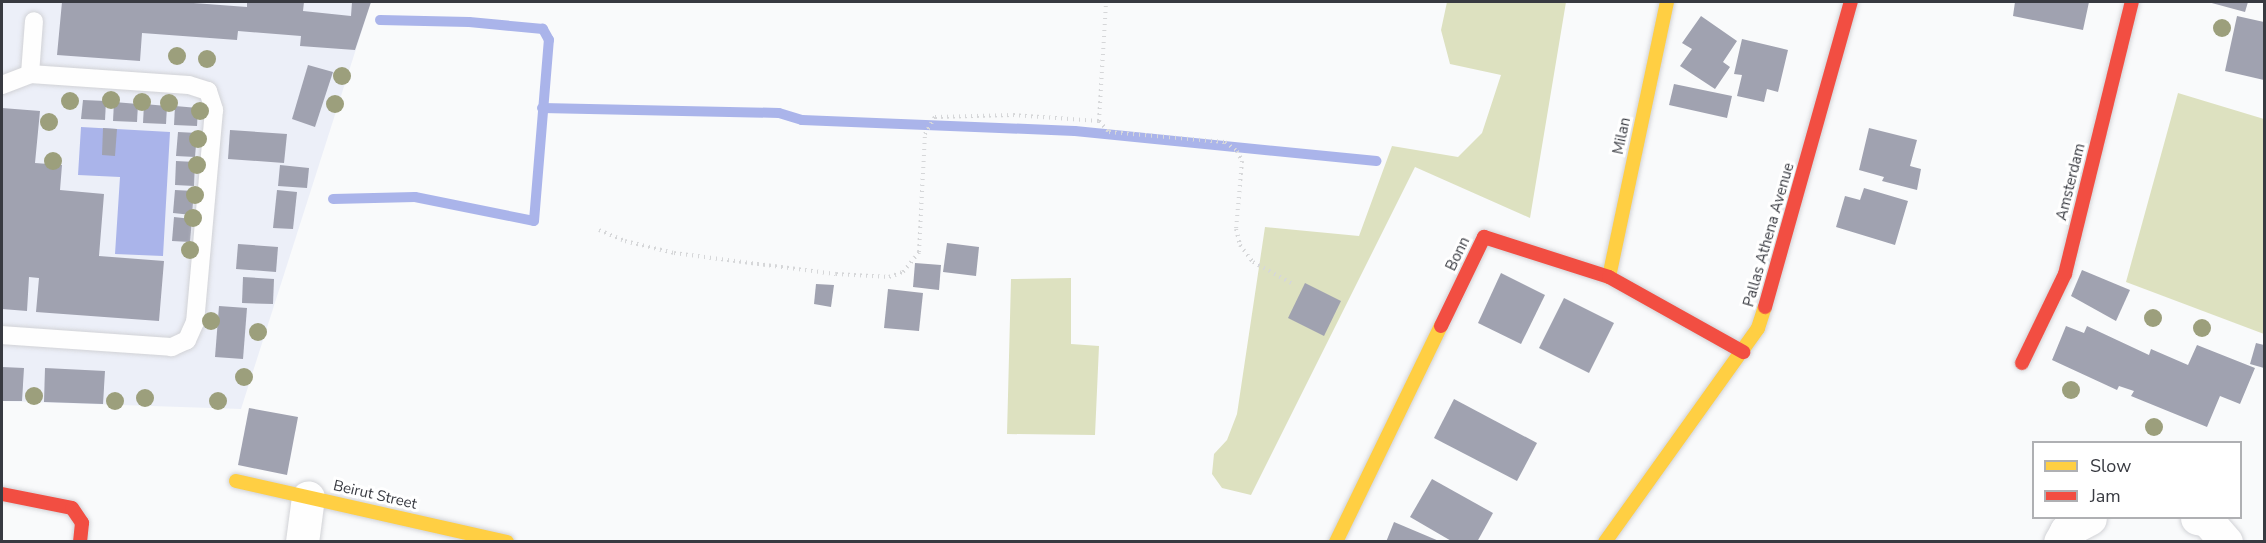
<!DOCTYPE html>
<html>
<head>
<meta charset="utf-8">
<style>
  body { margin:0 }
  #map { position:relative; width:2266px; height:543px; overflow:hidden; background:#f9fafb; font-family:"Nunito Sans",sans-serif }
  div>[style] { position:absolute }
  .built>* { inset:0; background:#eceff8 }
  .green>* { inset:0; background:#dde1c0 }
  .water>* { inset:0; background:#aab4ea }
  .stream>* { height:10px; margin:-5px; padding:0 5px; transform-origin:5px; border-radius:5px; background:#aab4ea }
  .building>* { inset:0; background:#a0a2b0 }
  .path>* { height:4px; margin-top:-2px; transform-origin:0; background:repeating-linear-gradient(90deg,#d6d7d9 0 1.5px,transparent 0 6px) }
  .roads { filter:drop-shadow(0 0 2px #d1d2d6) drop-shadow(0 0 2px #d1d2d6) }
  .lane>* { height:18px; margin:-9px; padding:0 9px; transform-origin:9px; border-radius:9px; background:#fefefe }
  .street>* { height:33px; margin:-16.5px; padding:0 16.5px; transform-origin:16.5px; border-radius:16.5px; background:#fefefe }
  .slow>* { height:14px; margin:-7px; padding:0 7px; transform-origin:7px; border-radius:7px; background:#ffcf43 }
  .jam>* { height:14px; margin:-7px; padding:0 7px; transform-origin:7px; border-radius:7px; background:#f24e42 }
  .trees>* { width:18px; height:18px; margin:-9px; border-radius:50%; background:#9c9f7c }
  span { translate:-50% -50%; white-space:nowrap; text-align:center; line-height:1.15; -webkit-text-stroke:6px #fff; paint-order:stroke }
  .street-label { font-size:15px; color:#383a41 }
  .frame { position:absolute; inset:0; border:3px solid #383a41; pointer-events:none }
  .legend { position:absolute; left:2032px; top:441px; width:210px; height:78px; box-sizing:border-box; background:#fff; border:2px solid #afb0b3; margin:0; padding:8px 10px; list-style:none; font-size:18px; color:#383a41 }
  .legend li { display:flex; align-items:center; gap:12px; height:30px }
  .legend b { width:30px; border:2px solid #afb0b3 }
</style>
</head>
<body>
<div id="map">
  <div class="built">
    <i style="clip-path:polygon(2px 2px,371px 2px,241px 409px,2px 401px)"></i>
  </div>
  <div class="green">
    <i style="clip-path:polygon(1447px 2px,1566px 2px,1530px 218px,1415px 167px,1251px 495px,1222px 488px,1212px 474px,1214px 454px,1227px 440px,1237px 414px,1265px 227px,1359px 236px,1392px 146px,1458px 157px,1482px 133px,1501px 75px,1450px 64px,1441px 30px)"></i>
    <i style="clip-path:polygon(2178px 93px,2264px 119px,2264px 334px,2126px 282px)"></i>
    <i style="clip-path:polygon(1071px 278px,1071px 344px,1099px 346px,1095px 435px,1007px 434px,1011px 279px)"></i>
  </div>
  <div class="water">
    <i style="clip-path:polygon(81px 127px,170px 132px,163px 256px,115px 254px,120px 177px,78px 175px)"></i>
  </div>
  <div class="stream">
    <i style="left:542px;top:108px;width:237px;rotate:1.2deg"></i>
    <i style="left:779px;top:113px;width:24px;rotate:17deg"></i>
    <i style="left:802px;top:120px;width:273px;rotate:2.3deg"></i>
    <i style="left:1075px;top:131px;width:303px;rotate:5.7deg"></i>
    <i style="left:333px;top:199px;width:82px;rotate:-1.4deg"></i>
    <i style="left:415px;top:197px;width:121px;rotate:11.4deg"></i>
    <i style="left:534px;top:221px;width:182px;rotate:-85.3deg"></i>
    <i style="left:549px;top:40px;width:13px;rotate:-119deg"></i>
    <i style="left:543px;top:29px;width:74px;rotate:-174.6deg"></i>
    <i style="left:469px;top:22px;width:89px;rotate:-178.7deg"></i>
  </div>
  <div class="building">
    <i style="clip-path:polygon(62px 2px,180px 2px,247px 7px,247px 2px,304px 2px,303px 11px,351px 16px,352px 2px,371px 2px,355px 50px,300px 46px,301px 36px,238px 31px,237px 40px,142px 33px,140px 61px,57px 55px)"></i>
    <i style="clip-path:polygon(2015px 2px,2089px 2px,2083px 30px,2013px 16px)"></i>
    <i style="clip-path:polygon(2208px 2px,2248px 2px,2245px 12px)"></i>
    <i style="clip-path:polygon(1701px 16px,1737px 41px,1723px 62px,1730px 67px,1715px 89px,1680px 66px,1692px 49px,1682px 43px)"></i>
    <i style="clip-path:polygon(2237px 16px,2264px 22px,2264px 80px,2225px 71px)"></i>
    <i style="clip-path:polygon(1742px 39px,1788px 50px,1778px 92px,1767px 89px,1764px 102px,1737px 96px,1742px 75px,1734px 74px)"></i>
    <i style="clip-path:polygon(308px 65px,333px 72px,315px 127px,292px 119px)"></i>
    <i style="clip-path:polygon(1674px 84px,1732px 96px,1727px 118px,1669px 105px)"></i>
    <i style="clip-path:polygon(83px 100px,106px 101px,105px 120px,81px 119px)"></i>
    <i style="clip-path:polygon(114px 102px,138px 104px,137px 122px,113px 121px)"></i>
    <i style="clip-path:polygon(144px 104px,167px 106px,166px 124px,143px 123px)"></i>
    <i style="clip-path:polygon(175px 106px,198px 108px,197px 126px,174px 125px)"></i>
    <i style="clip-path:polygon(2px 108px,40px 111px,35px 163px,62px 165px,60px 190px,104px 194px,99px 256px,164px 261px,159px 321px,36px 312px,39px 278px,29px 277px,27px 311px,2px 309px)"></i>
    <i style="clip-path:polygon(103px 128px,117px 129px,115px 156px,102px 155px)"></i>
    <i style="clip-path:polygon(1869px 128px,1917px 140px,1910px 166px,1921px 169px,1917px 190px,1882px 181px,1884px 177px,1859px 170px)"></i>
    <i style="clip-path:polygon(230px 130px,287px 134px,284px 163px,228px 159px)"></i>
    <i style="clip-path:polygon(178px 132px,197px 133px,195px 157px,176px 156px)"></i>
    <i style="clip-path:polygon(176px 161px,195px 162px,194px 186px,175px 185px)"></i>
    <i style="clip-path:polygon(280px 165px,309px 168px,307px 188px,278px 186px)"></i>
    <i style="clip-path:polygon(1864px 188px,1908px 201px,1895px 245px,1836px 227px,1845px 196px,1860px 200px)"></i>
    <i style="clip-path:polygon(175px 190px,194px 191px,192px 215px,173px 213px)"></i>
    <i style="clip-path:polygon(277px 190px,297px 192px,293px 229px,273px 228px)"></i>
    <i style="clip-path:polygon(174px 217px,192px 219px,190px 242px,172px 241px)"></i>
    <i style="clip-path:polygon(947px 243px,979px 247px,976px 276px,943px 272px)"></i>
    <i style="clip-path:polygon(238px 244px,278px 247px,276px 272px,236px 269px)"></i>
    <i style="clip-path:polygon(915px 263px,941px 265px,939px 290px,913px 287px)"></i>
    <i style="clip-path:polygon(2082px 270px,2130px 290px,2116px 321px,2071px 296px)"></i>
    <i style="clip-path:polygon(1501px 273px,1545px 295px,1521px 344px,1478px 323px)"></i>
    <i style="clip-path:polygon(243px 277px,274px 279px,273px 304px,242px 303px)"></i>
    <i style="clip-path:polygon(1305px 283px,1341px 301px,1324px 336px,1288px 318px)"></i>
    <i style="clip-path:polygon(816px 284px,834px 285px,831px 307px,814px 304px)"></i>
    <i style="clip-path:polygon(888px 289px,923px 293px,919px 331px,884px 328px)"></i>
    <i style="clip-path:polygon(1564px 298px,1614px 323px,1589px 373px,1539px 348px)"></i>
    <i style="clip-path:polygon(219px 306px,247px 308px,243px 359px,215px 357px)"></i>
    <i style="clip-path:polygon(2066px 326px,2084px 333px,2087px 326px,2149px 355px,2151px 349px,2188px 365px,2197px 345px,2255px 368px,2240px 404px,2220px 396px,2207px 427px,2131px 396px,2134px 391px,2119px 386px,2117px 390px,2052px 360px)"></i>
    <i style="clip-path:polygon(2256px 343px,2264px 345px,2264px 368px,2250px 364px)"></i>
    <i style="clip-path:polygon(2px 367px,24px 368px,22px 401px,2px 401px)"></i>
    <i style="clip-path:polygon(45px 368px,105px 371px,103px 404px,44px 402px)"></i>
    <i style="clip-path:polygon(1454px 399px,1537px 443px,1517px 481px,1434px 438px)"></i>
    <i style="clip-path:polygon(249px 408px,298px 417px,287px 475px,238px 465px)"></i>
    <i style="clip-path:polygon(1432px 479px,1493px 513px,1477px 542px,1453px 542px,1410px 517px)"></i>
    <i style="clip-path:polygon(1394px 522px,1439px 541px,1439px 542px,1386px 542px)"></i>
  </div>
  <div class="path">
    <i style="left:1099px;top:121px;width:15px;rotate:48deg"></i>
    <i style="left:1109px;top:132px;width:116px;rotate:4.9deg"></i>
    <i style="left:1225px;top:142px;width:15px;rotate:37deg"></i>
    <i style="left:1237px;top:151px;width:11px;rotate:63deg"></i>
    <i style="left:1242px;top:161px;width:68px;rotate:95deg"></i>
    <i style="left:1236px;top:229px;width:16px;rotate:76deg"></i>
    <i style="left:1240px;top:245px;width:21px;rotate:53deg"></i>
    <i style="left:1253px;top:262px;width:46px;rotate:28.8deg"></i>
    <i style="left:599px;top:230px;width:28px;rotate:23deg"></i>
    <i style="left:625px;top:241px;width:50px;rotate:13.8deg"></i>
    <i style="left:674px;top:253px;width:163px;rotate:7.4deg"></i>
    <i style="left:836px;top:274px;width:53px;rotate:3.2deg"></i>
    <i style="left:889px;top:277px;width:15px;rotate:-20deg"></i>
    <i style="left:903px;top:272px;width:26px;rotate:-51deg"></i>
    <i style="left:919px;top:252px;width:118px;rotate:-87.1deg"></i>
    <i style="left:925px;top:134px;width:20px;rotate:-60deg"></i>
    <i style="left:935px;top:117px;width:78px;rotate:-1.5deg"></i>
    <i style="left:1013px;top:115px;width:86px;rotate:4deg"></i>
    <i style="left:1099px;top:121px;width:119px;rotate:-86.6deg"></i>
  </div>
  <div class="roads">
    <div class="lane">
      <i style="left:30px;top:74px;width:53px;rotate:-85.7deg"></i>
      <i style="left:2px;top:85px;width:30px;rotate:-21deg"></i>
      <i style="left:30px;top:74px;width:159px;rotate:4deg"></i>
      <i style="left:189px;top:85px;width:20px;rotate:18deg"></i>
      <i style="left:208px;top:91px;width:20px;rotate:72deg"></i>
      <i style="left:214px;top:110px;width:213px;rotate:95.1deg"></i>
      <i style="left:195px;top:322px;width:20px;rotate:114deg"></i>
      <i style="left:187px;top:340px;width:17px;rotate:155deg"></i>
      <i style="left:172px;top:347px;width:170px;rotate:-176deg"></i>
    </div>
    <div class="street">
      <i style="left:2197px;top:518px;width:10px;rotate:11deg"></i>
      <i style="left:2207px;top:520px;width:29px;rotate:49deg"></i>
      <i style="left:302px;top:542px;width:45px;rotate:-82.4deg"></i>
      <i style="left:2060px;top:542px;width:13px;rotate:-61deg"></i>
      <i style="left:2066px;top:531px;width:27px;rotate:-28deg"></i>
    </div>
    <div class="slow">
      <i style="left:1609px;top:277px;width:281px;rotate:-78.1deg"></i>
      <i style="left:236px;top:481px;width:278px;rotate:12.7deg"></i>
      <i style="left:1336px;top:542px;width:240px;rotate:-64.1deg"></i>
      <i style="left:1605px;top:542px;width:263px;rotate:-54.4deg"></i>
      <i style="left:1758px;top:328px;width:22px;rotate:-72deg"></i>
    </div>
    <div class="jam">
      <i style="left:1765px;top:307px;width:317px;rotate:-74.3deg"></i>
      <i style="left:1441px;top:326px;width:99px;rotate:-64.2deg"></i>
      <i style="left:1484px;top:237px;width:131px;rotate:17.7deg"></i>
      <i style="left:1609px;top:277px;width:154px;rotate:29.2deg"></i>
      <i style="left:2022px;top:363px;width:99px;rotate:-64.2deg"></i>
      <i style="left:2065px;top:274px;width:280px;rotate:-76.2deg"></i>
      <i style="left:2px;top:494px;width:71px;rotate:11.3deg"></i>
      <i style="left:72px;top:508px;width:18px;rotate:56deg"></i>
      <i style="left:82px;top:523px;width:19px;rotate:96deg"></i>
    </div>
  </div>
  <div class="trees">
    <i style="left:2222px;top:28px"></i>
    <i style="left:177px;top:56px"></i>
    <i style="left:207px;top:59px"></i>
    <i style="left:342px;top:76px"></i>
    <i style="left:111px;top:100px"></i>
    <i style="left:70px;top:101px"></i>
    <i style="left:142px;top:102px"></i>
    <i style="left:169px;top:103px"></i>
    <i style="left:335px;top:104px"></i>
    <i style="left:200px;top:111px"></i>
    <i style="left:49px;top:122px"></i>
    <i style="left:198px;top:139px"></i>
    <i style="left:53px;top:161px"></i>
    <i style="left:197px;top:165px"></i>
    <i style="left:195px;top:195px"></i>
    <i style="left:193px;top:218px"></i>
    <i style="left:190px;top:250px"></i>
    <i style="left:2153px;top:318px"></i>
    <i style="left:211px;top:321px"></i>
    <i style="left:2202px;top:328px"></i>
    <i style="left:258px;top:332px"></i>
    <i style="left:244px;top:377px"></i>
    <i style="left:2071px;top:390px"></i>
    <i style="left:34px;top:396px"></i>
    <i style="left:145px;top:398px"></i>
    <i style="left:115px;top:401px"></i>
    <i style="left:218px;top:401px"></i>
    <i style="left:2154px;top:427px"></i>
  </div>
  <div class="street-label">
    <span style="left:1622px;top:136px;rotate:-78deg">Milan</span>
    <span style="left:2071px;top:182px;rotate:-76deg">Amsterdam</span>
    <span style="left:1769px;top:235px;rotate:-74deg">Pallas Athena Avenue</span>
    <span style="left:1458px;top:254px;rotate:-64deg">Bonn</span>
    <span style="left:375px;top:495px;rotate:13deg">Beirut Street</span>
  </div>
  <div class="frame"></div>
  <ul class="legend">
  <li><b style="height:8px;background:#ffcf43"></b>Slow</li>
  <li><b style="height:8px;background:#f24e42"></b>Jam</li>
  </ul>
</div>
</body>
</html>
